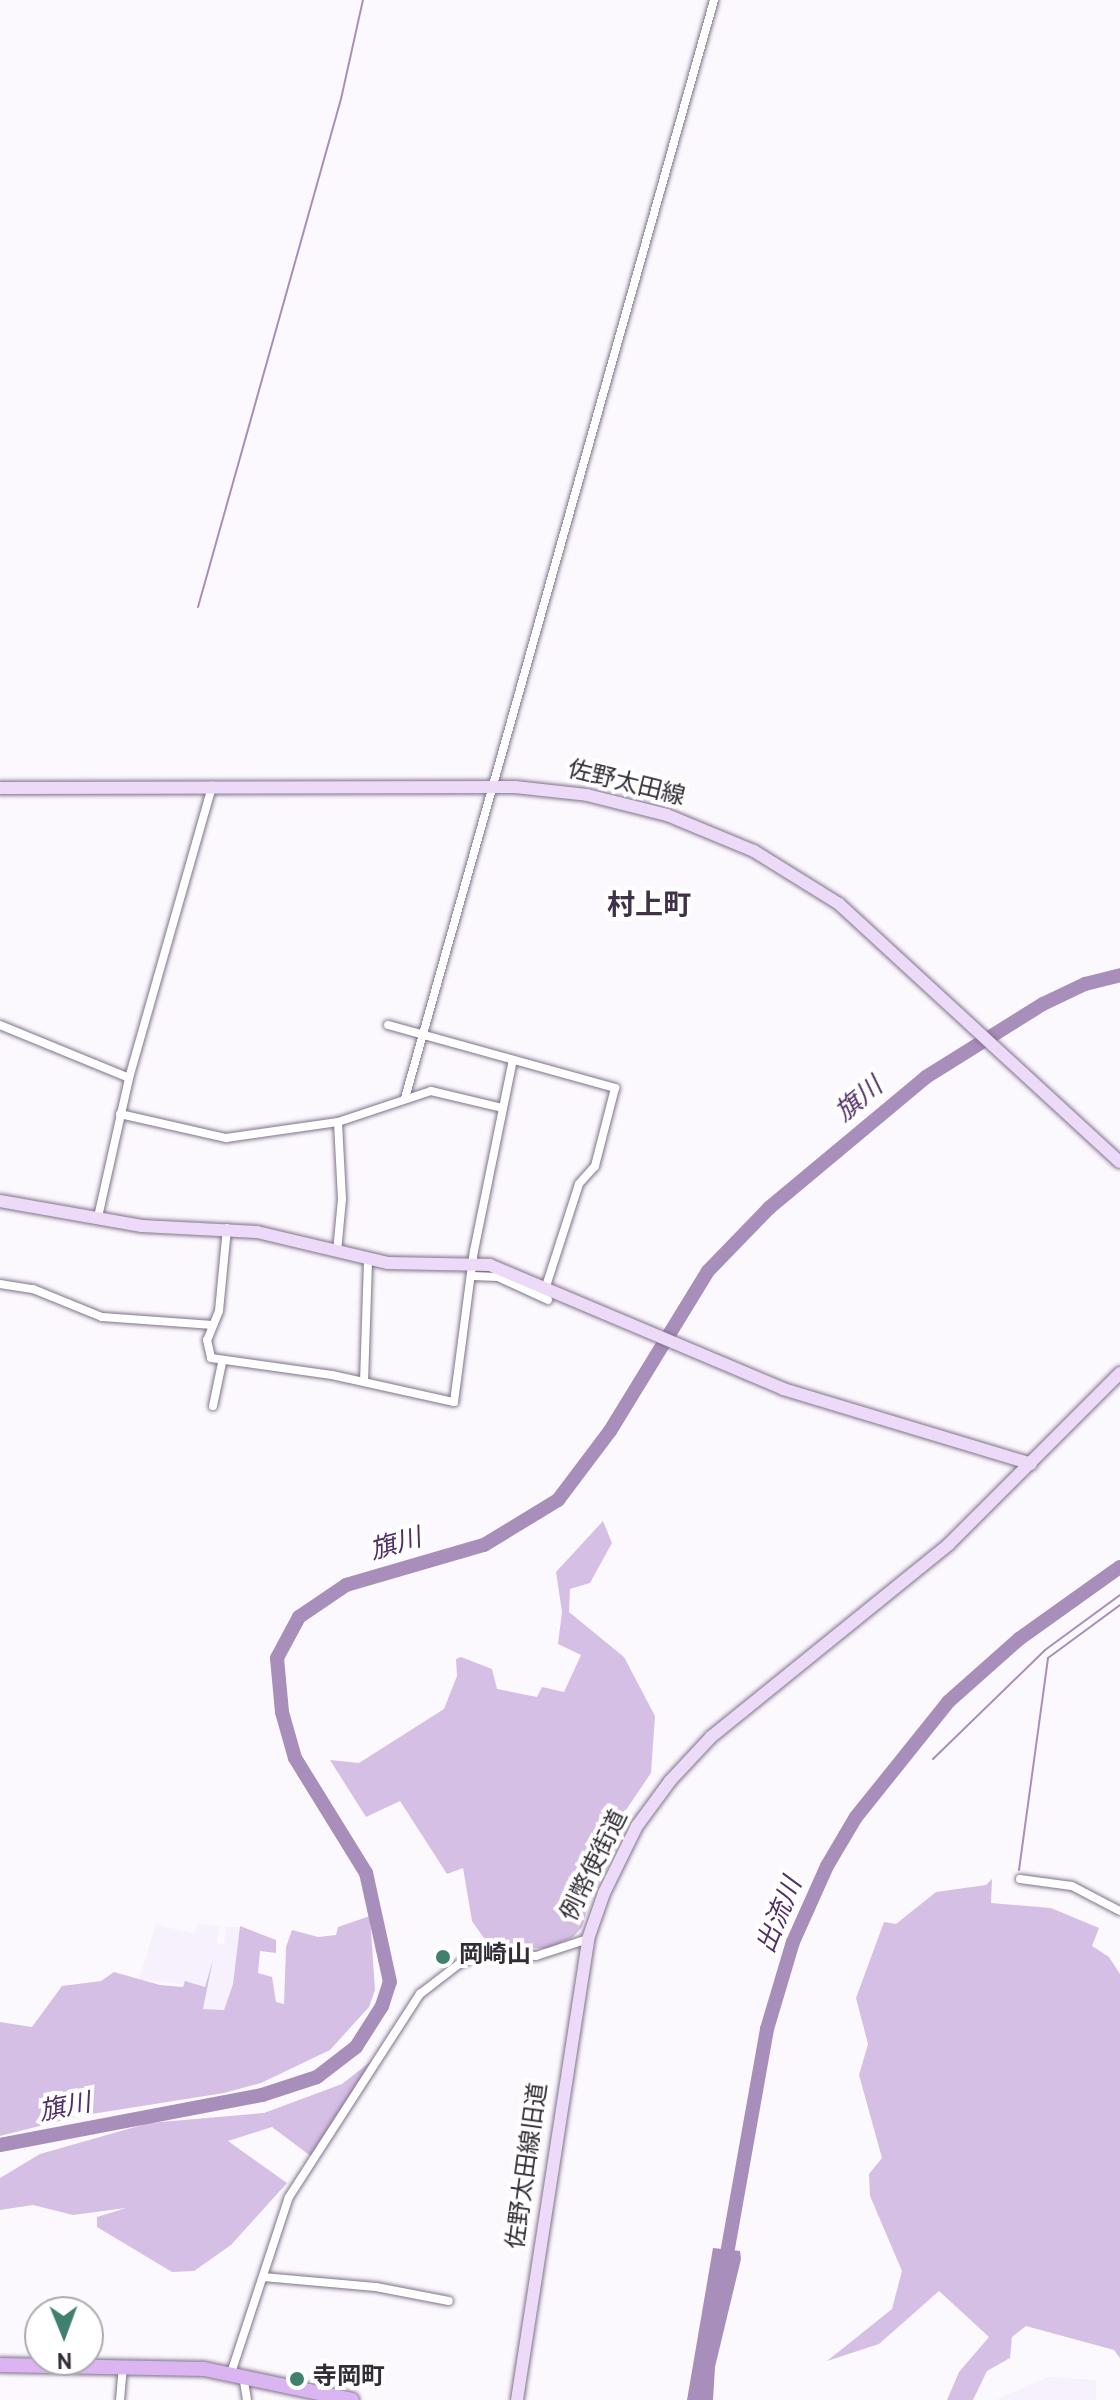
<!DOCTYPE html>
<html>
<head>
<meta charset="utf-8">
<style>
  body { margin:0 }
  #map { position:relative; width:1120px; height:2400px; overflow:hidden; background:#fcf9fe; font-family:Overpass,"Noto Sans JP",sans-serif }
  div>[style] { position:absolute }
  .built>* { inset:0; background:#f7f0fd }
  .green>* { inset:0; background:#d5bfe5 }
  .water>* { inset:0; background:#a88eba }
  .stream>* { height:2px; margin:-1px; padding:0 1px; transform-origin:1px; border-radius:1px; background:#a88eba }
  .river>* { height:14px; margin:-7px; padding:0 7px; transform-origin:7px; border-radius:7px; background:#a88eba }
  .roads { filter:drop-shadow(0 0 2px #80728a) drop-shadow(0 0 2px #80728a) }
  .street>* { height:8px; margin:-4px; padding:0 4px; transform-origin:4px; border-radius:4px; background:#fff }
  .secondary>* { height:12px; margin:-6px; padding:0 6px; transform-origin:6px; border-radius:6px; background:#ecdaf8 }
  .primary>* { height:14px; margin:-7px; padding:0 7px; transform-origin:7px; border-radius:7px; background:#dab5f2 }
  .dots>* { width:22px; height:22px; translate:-50% -50%; box-sizing:border-box; border:4px solid #fff; border-radius:50% }
  span { translate:-50% -50%; white-space:nowrap; text-align:center; line-height:1.15; -webkit-text-stroke:8px #fff; paint-order:stroke }
  .street-label { font-size:24px; color:#322c36 }
  .poi-label { font-size:24px; color:#322c36; font-weight:700 }
  .left { translate:0 -50%; text-align:left }
  .water-label { font-size:26px; color:#512e66; font-style:italic }
  .quarter-label { font-size:28px; color:#3f3248; font-weight:700 }
  .north { position:absolute; left:24px; top:2296px; width:80px; height:80px; box-sizing:border-box; background:#fff; border:2px solid #adabaf; border-radius:50%; rotate:179deg; font-size:22px; font-weight:700; line-height:32px; text-align:center; color:#322c36 }
  .north::after { content:''; display:block; margin:auto; width:28px; height:36px; background:#40806f; clip-path:polygon(50% 0,100% 100%,50% 72%,0 100%) }
</style>
</head>
<body>
<div id="map">
  <div class="built">
    <i style="clip-path:polygon(156px 1924px,194px 1934px,198px 1924px,219px 1926px,217px 1943px,224px 1944px,226px 1927px,240px 1927px,233px 1984px,224px 2010px,203px 2009px,212px 1967px,206px 1987px,139px 1979px)"></i>
    <i style="clip-path:polygon(1048px 2377px,1096px 2380px,1096px 2400px,996px 2400px)"></i>
  </div>
  <div class="green">
    <i style="clip-path:polygon(603px 1521px,612px 1543px,590px 1583px,570px 1589px,569px 1612px,624px 1657px,655px 1716px,651px 1773px,611px 1832px,582px 1927px,573px 1937px,548px 1949px,488px 1944px,472px 1921px,463px 1868px,447px 1874px,400px 1801px,366px 1817px,330px 1760px,359px 1763px,444px 1709px,457px 1676px,456px 1659px,461px 1657px,492px 1669px,497px 1689px,537px 1697px,542px 1687px,564px 1692px,581px 1655px,558px 1644px,562px 1612px,556px 1572px)"></i>
    <i style="clip-path:polygon(992px 1879px,991px 1903px,1051px 1908px,1099px 1928px,1092px 1946px,1109px 1957px,1120px 1974px,1120px 2358px,1114px 2350px,1026px 2326px,1012px 2337px,1010px 2358px,987px 2371px,973px 2400px,947px 2400px,959px 2372px,989px 2337px,939px 2291px,879px 2344px,827px 2361px,892px 2309px,902px 2271px,870px 2196px,869px 2174px,882px 2158px,859px 2075px,868px 2044px,856px 1998px,884px 1922px,896px 1924px,936px 1892px,986px 1885px)"></i>
    <i style="clip-path:polygon(370px 1916px,375px 1990px,369px 2007px,330px 2050px,261px 2083px,224px 2093px,79px 2116px,0 2136px,0 2022px,32px 2027px,62px 1986px,101px 1981px,114px 1972px,160px 1985px,183px 1987px,185px 1981px,205px 1987px,213px 1960px,203px 2009px,224px 2010px,233px 1984px,240px 1926px,276px 1940px,276px 1953px,260px 1951px,258px 1973px,272px 1977px,276px 2002px,284px 2004px,286px 1947px,292px 1930px,318px 1937px,336px 1935px,338px 1927px)"></i>
    <i style="clip-path:polygon(379px 2055px,312px 2157px,272px 2127px,228px 2141px,287px 2183px,231px 2245px,194px 2271px,172px 2272px,97px 2227px,97px 2217px,126px 2208px,73px 2215px,33px 2205px,0 2210px,0 2178px,40px 2154px,149px 2123px,264px 2113px,342px 2084px)"></i>
  </div>
  <div class="water">
    <i style="clip-path:polygon(713px 2248px,740px 2251px,741px 2259px,715px 2367px,713px 2400px,687px 2400px)"></i>
  </div>
  <div class="stream">
    <i style="left:198px;top:607px;width:528px;rotate:-74.28deg"></i>
    <i style="left:341px;top:99px;width:101px;rotate:-77.5deg"></i>
    <i style="left:933px;top:1759px;width:156px;rotate:-44.2deg"></i>
    <i style="left:1045px;top:1650px;width:93px;rotate:-36.3deg"></i>
    <i style="left:1019px;top:1870px;width:214px;rotate:-82.2deg"></i>
    <i style="left:1048px;top:1658px;width:89px;rotate:-36.4deg"></i>
  </div>
  <div class="river">
    <i style="left:0;top:2145px;width:267px;rotate:-10.8deg"></i>
    <i style="left:262px;top:2095px;width:58px;rotate:-18.1deg"></i>
    <i style="left:317px;top:2077px;width:49px;rotate:-37.6deg"></i>
    <i style="left:356px;top:2047px;width:49px;rotate:-57.6deg"></i>
    <i style="left:382px;top:2006px;width:25px;rotate:-72deg"></i>
    <i style="left:390px;top:1982px;width:112px;rotate:-102.4deg"></i>
    <i style="left:366px;top:1873px;width:135px;rotate:-121.7deg"></i>
    <i style="left:295px;top:1758px;width:48px;rotate:-105.8deg"></i>
    <i style="left:282px;top:1712px;width:54px;rotate:-95.3deg"></i>
    <i style="left:277px;top:1658px;width:47px;rotate:-61.8deg"></i>
    <i style="left:299px;top:1617px;width:57px;rotate:-34.2deg"></i>
    <i style="left:346px;top:1585px;width:144px;rotate:-16.2deg"></i>
    <i style="left:484px;top:1545px;width:87px;rotate:-31.3deg"></i>
    <i style="left:558px;top:1500px;width:86px;rotate:-53deg"></i>
    <i style="left:610px;top:1431px;width:188px;rotate:-58.5deg"></i>
    <i style="left:708px;top:1271px;width:88px;rotate:-45.9deg"></i>
    <i style="left:769px;top:1208px;width:204px;rotate:-39.8deg"></i>
    <i style="left:926px;top:1077px;width:138px;rotate:-32deg"></i>
    <i style="left:1043px;top:1004px;width:47px;rotate:-25.5deg"></i>
    <i style="left:1085px;top:984px;width:36px;rotate:-14deg"></i>
    <i style="left:725px;top:2265px;width:240px;rotate:-79.9deg"></i>
    <i style="left:767px;top:2029px;width:91px;rotate:-73.4deg"></i>
    <i style="left:793px;top:1942px;width:83px;rotate:-65.9deg"></i>
    <i style="left:827px;top:1866px;width:57px;rotate:-59.4deg"></i>
    <i style="left:856px;top:1817px;width:147px;rotate:-51.3deg"></i>
    <i style="left:948px;top:1702px;width:95px;rotate:-41.6deg"></i>
    <i style="left:1019px;top:1639px;width:124px;rotate:-35.5deg"></i>
  </div>
  <div class="roads">
    <div class="street">
      <i style="left:0;top:1025px;width:139px;rotate:22.3deg"></i>
      <i style="left:388px;top:1025px;width:236px;rotate:15.5deg"></i>
      <i style="left:615px;top:1088px;width:81px;rotate:104.4deg"></i>
      <i style="left:595px;top:1166px;width:24px;rotate:132deg"></i>
      <i style="left:579px;top:1184px;width:104px;rotate:107.9deg"></i>
      <i style="left:405px;top:1098px;width:1141px;rotate:-74.28deg"></i>
      <i style="left:120px;top:1114px;width:109px;rotate:12.8deg"></i>
      <i style="left:226px;top:1138px;width:113px;rotate:-8.1deg"></i>
      <i style="left:338px;top:1122px;width:98px;rotate:-18.4deg"></i>
      <i style="left:431px;top:1091px;width:74px;rotate:13.3deg"></i>
      <i style="left:98px;top:1217px;width:142px;rotate:-77.4deg"></i>
      <i style="left:129px;top:1078px;width:304px;rotate:-74.1deg"></i>
      <i style="left:227px;top:1228px;width:83px;rotate:95.5deg"></i>
      <i style="left:219px;top:1311px;width:31px;rotate:112deg"></i>
      <i style="left:207px;top:1340px;width:18px;rotate:77deg"></i>
      <i style="left:211px;top:1358px;width:122px;rotate:8deg"></i>
      <i style="left:332px;top:1375px;width:125px;rotate:12.5deg"></i>
      <i style="left:454px;top:1402px;width:152px;rotate:-82.5deg"></i>
      <i style="left:474px;top:1251px;width:195px;rotate:-78.5deg"></i>
      <i style="left:337px;top:1252px;width:53px;rotate:-84.6deg"></i>
      <i style="left:342px;top:1199px;width:77px;rotate:-93deg"></i>
      <i style="left:472px;top:1276px;width:26px;rotate:2deg"></i>
      <i style="left:498px;top:1277px;width:55px;rotate:24.7deg"></i>
      <i style="left:0;top:1284px;width:33px;rotate:9deg"></i>
      <i style="left:33px;top:1289px;width:74px;rotate:22.1deg"></i>
      <i style="left:102px;top:1317px;width:111px;rotate:4.1deg"></i>
      <i style="left:364px;top:1382px;width:122px;rotate:-88.1deg"></i>
      <i style="left:213px;top:1406px;width:44px;rotate:-78.2deg"></i>
      <i style="left:1020px;top:1879px;width:52px;rotate:7.7deg"></i>
      <i style="left:1072px;top:1886px;width:54px;rotate:27.5deg"></i>
      <i style="left:263px;top:2277px;width:113px;rotate:5.1deg"></i>
      <i style="left:376px;top:2287px;width:74px;rotate:10.9deg"></i>
      <i style="left:231px;top:2373px;width:185px;rotate:-71.8deg"></i>
      <i style="left:289px;top:2197px;width:242px;rotate:-57.2deg"></i>
      <i style="left:420px;top:1994px;width:49px;rotate:-37.6deg"></i>
      <i style="left:459px;top:1964px;width:33px;rotate:-25deg"></i>
      <i style="left:489px;top:1950px;width:47px;rotate:7.3deg"></i>
      <i style="left:536px;top:1956px;width:55px;rotate:-18.1deg"></i>
      <i style="left:243px;top:2375px;width:25px;rotate:81deg"></i>
      <i style="left:120px;top:2400px;width:33px;rotate:-85deg"></i>
    </div>
    <div class="secondary">
      <i style="left:0;top:788px;width:515px;rotate:-0.11deg"></i>
      <i style="left:515px;top:787px;width:72px;rotate:6.3deg"></i>
      <i style="left:587px;top:795px;width:82px;rotate:14deg"></i>
      <i style="left:667px;top:815px;width:94px;rotate:22.5deg"></i>
      <i style="left:754px;top:851px;width:100px;rotate:31.9deg"></i>
      <i style="left:839px;top:904px;width:381px;rotate:42.6deg"></i>
      <i style="left:0;top:1201px;width:144px;rotate:10deg"></i>
      <i style="left:142px;top:1226px;width:115px;rotate:3deg"></i>
      <i style="left:257px;top:1232px;width:135px;rotate:13.3deg"></i>
      <i style="left:388px;top:1263px;width:102px;rotate:1.1deg"></i>
      <i style="left:490px;top:1265px;width:318px;rotate:22.9deg"></i>
      <i style="left:783px;top:1389px;width:259px;rotate:16.8deg"></i>
      <i style="left:517px;top:2400px;width:466px;rotate:-81.2deg"></i>
      <i style="left:588px;top:1939px;width:49px;rotate:-70.8deg"></i>
      <i style="left:604px;top:1893px;width:75px;rotate:-63.8deg"></i>
      <i style="left:637px;top:1826px;width:56px;rotate:-53.7deg"></i>
      <i style="left:670px;top:1781px;width:60px;rotate:-47deg"></i>
      <i style="left:711px;top:1737px;width:306px;rotate:-39deg"></i>
      <i style="left:949px;top:1544px;width:242px;rotate:-45deg"></i>
    </div>
    <div class="primary">
      <i style="left:0;top:2365px;width:204px;rotate:1.1deg"></i>
      <i style="left:204px;top:2369px;width:151px;rotate:11.8deg"></i>
    </div>
  </div>
  <div class="dots">
    <i style="left:443px;top:1957px;background:#40806f"></i>
    <i style="left:297px;top:2379px;background:#40806f"></i>
  </div>
  <div class="street-label">
    <span style="left:626px;top:785px;rotate:14deg">佐野太田線</span>
    <span style="left:596px;top:1866px;rotate:-64deg">例幣使街道</span>
    <span style="left:529px;top:2166px;rotate:-82deg">佐野太田線旧道</span>
  </div>
  <div class="poi-label">
    <span class="left" style="left:459px;top:1957px">岡崎山</span>
    <span class="left" style="left:313px;top:2379px">寺岡町</span>
  </div>
  <div class="water-label">
    <span style="left:860px;top:1101px;rotate:-40deg">旗川</span>
    <span style="left:396px;top:1546px;rotate:-16deg">旗川</span>
    <span style="left:781px;top:1916px;rotate:-68deg">出流川</span>
    <span style="left:65px;top:2109px;rotate:-11deg">旗川</span>
  </div>
  <div class="quarter-label">
    <span style="left:649px;top:907px">村上町</span>
  </div>
  <div class="north">N</div>
</div>
</body>
</html>
